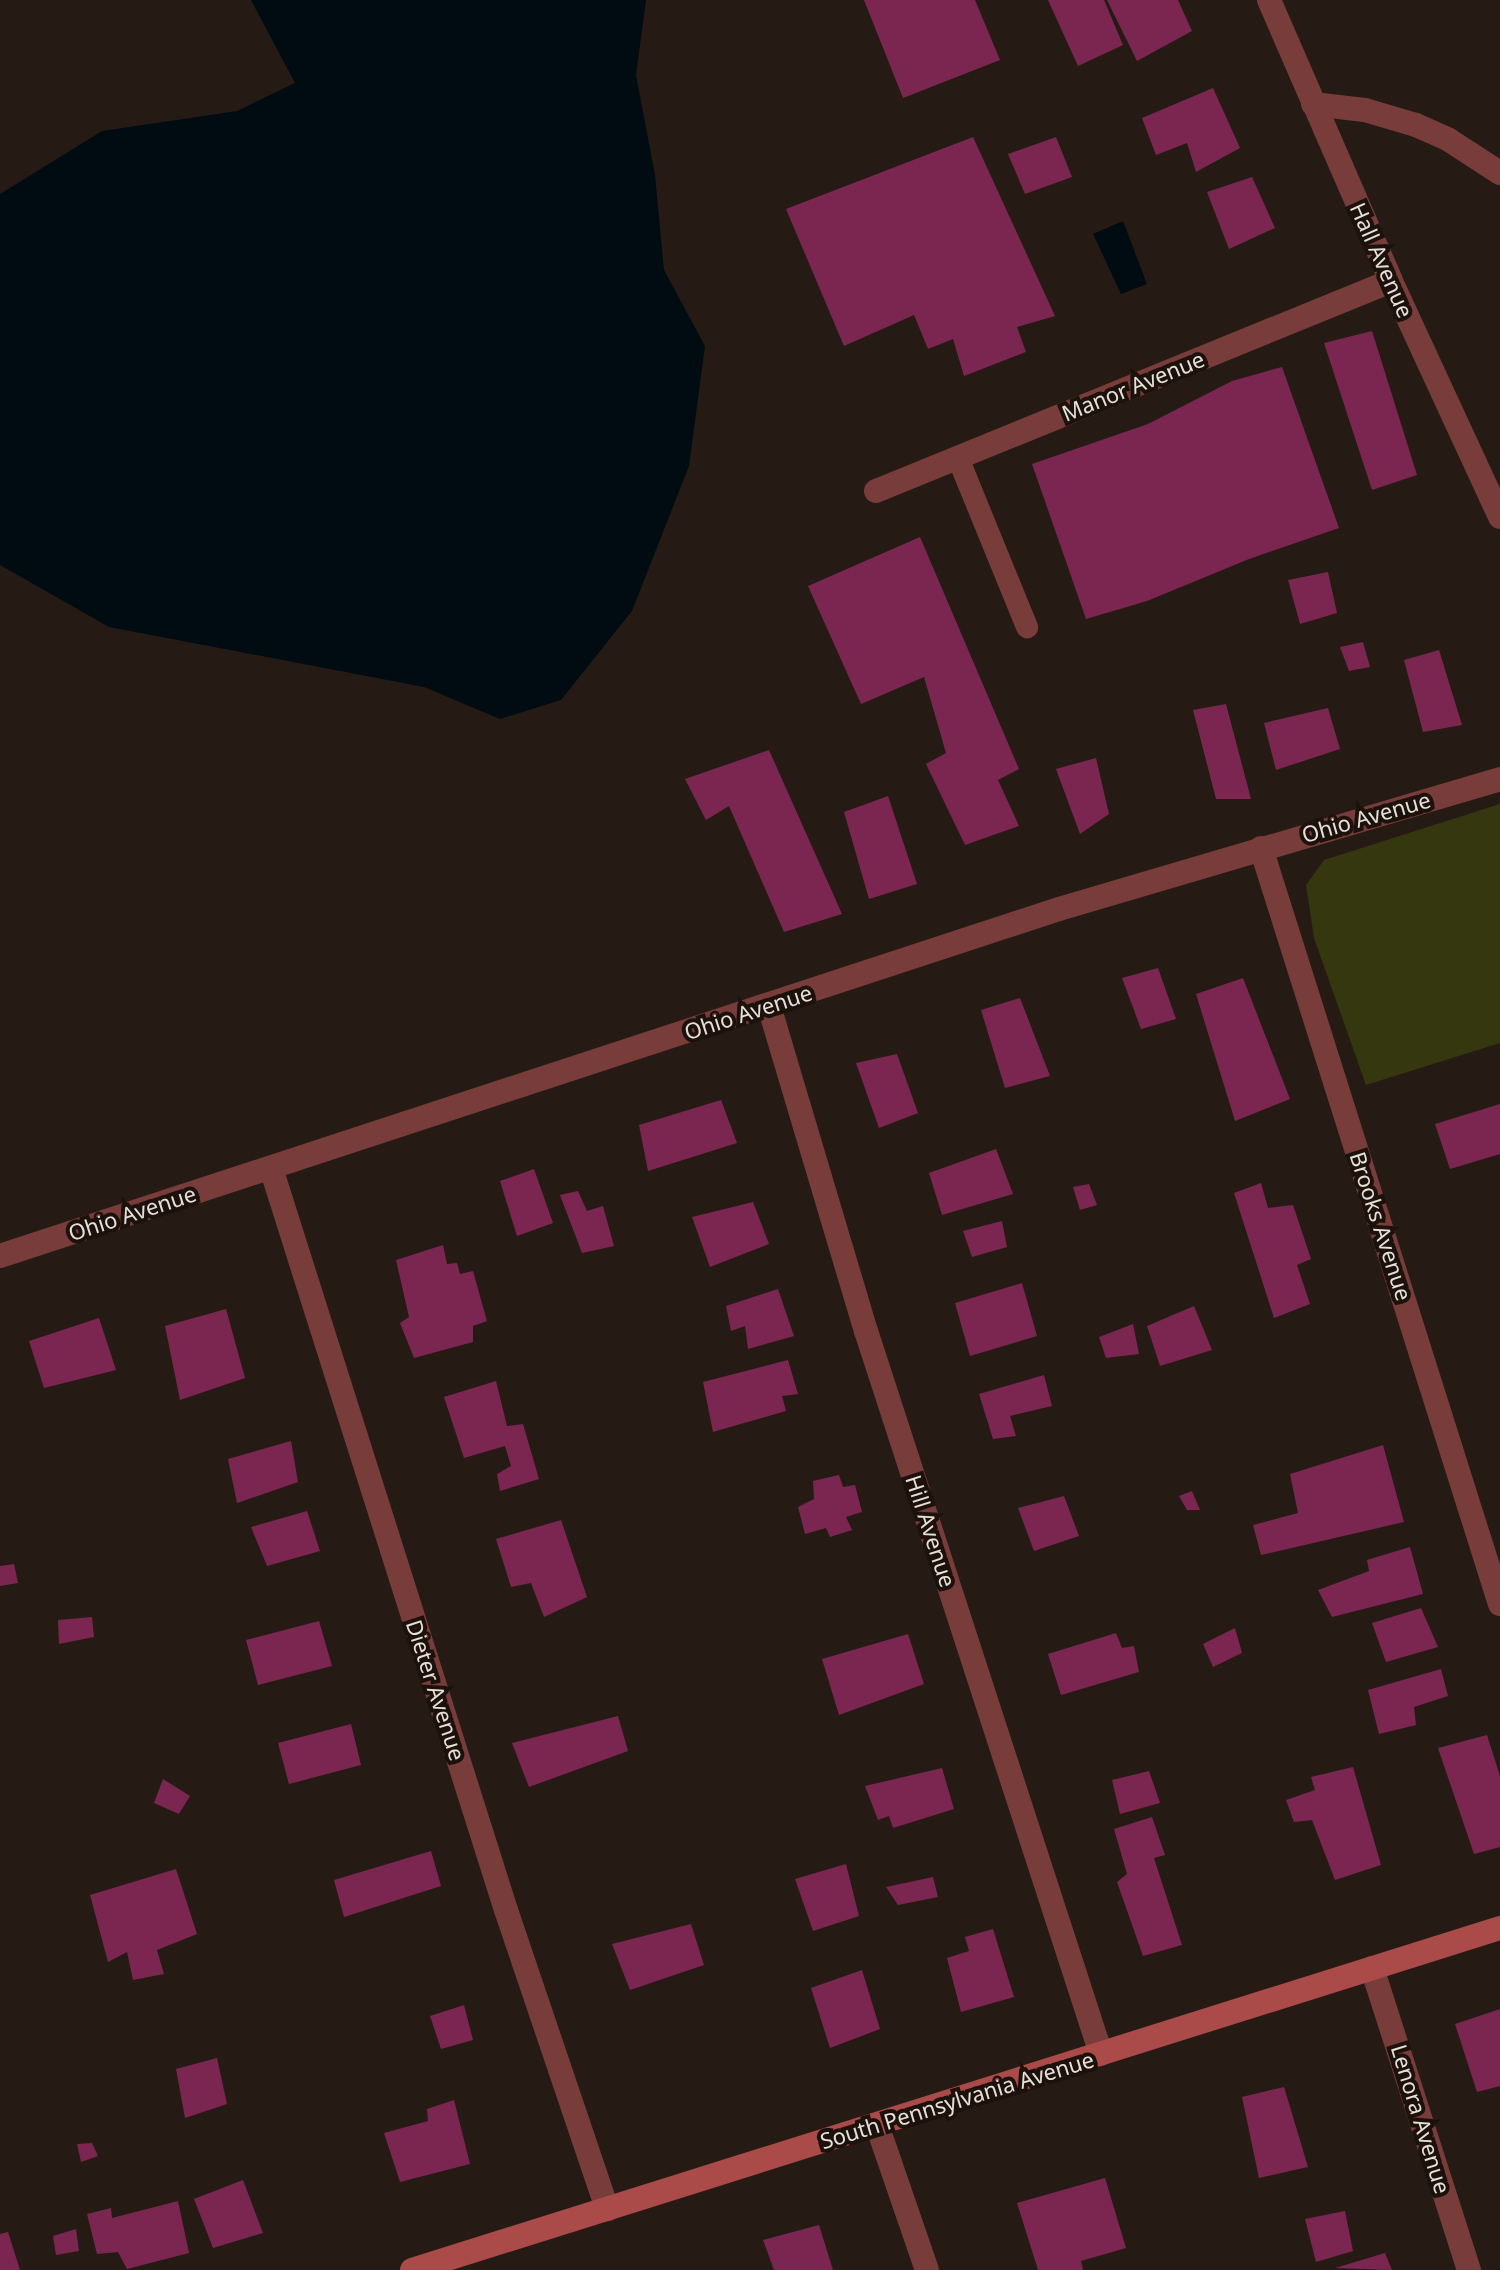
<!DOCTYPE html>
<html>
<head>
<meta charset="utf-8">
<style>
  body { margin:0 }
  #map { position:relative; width:1500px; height:2270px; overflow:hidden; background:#261b14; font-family:"Noto Sans",sans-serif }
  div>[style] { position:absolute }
  .green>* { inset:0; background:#35370e }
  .water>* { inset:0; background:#010b12 }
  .building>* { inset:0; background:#7b2651 }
  .service>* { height:22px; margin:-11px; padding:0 11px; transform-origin:11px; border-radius:11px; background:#783c3a }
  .minor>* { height:24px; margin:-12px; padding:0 12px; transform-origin:12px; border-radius:12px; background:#783c3a }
  .secondary>* { height:24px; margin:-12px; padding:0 12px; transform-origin:12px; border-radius:12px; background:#aa4a49 }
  span { translate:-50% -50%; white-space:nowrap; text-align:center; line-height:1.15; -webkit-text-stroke:8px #1c120b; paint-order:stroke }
  .street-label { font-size:22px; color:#e6dfda }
</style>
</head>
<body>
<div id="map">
  <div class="green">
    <i style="clip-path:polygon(1500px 804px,1500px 1043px,1366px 1085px,1314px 938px,1306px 885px,1324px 860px)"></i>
  </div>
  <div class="water">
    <i style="clip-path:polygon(251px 0,646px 0,636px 75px,655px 175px,664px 270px,705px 346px,689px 466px,632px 611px,561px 700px,500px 719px,424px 687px,109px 627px,0 565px,0 194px,102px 131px,237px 111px,295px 83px)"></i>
    <i style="clip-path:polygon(1123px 221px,1147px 284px,1121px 294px,1093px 234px)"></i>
  </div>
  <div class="building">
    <i style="clip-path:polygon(864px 0,975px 0,1000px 60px,903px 98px)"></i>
    <i style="clip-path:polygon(1048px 0,1104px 0,1123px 45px,1078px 66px)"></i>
    <i style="clip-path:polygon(1107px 0,1178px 0,1192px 31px,1137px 61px)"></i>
    <i style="clip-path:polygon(1213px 88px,1240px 148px,1196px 172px,1187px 143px,1156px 155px,1142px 118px)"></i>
    <i style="clip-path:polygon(973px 137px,1055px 316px,1017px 327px,1026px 352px,964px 376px,953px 339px,928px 349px,914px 315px,844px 346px,786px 209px)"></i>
    <i style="clip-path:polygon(1056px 137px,1072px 177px,1025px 194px,1008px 154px)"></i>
    <i style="clip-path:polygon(1252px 177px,1275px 228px,1229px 249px,1207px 192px)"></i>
    <i style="clip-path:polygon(1372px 331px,1417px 475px,1372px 490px,1324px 343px)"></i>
    <i style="clip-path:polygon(1282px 367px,1339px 528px,1249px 559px,1147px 601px,1086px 619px,1032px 464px,1148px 424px,1232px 381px)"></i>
    <i style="clip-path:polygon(920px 537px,1019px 769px,998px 780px,1019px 826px,965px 845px,926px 764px,946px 753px,924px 677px,861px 704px,808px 586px)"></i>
    <i style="clip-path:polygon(1328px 572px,1337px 613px,1300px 624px,1288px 580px)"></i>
    <i style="clip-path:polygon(1363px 642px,1370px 667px,1349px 671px,1340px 647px)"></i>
    <i style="clip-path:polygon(1439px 650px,1462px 725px,1423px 732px,1404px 660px)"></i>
    <i style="clip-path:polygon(1226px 704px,1251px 799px,1216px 799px,1193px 710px)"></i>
    <i style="clip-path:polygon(1328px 708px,1340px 749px,1276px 770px,1264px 723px)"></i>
    <i style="clip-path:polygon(769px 750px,842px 914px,784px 932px,729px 806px,706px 820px,685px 779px)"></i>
    <i style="clip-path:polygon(1096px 758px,1109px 814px,1080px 834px,1056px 769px)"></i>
    <i style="clip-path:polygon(888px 796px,917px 884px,869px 899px,844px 812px)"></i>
    <i style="clip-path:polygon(1158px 968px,1176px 1019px,1141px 1029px,1122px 978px)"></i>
    <i style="clip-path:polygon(1243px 978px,1290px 1099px,1235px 1121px,1196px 994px)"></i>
    <i style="clip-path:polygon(1020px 998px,1050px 1076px,1005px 1088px,981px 1010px)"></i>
    <i style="clip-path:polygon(897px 1054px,918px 1113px,879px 1128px,856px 1063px)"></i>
    <i style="clip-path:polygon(721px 1100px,737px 1143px,648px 1171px,639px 1125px)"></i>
    <i style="clip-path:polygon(1500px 1104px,1500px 1154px,1450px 1169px,1435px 1124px)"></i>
    <i style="clip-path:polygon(996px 1149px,1013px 1194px,942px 1215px,929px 1173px)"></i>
    <i style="clip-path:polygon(534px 1169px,553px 1223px,517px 1236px,500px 1181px)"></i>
    <i style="clip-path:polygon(1261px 1183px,1268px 1208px,1293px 1205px,1311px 1259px,1297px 1265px,1310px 1304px,1274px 1318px,1234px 1193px)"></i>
    <i style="clip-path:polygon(1089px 1184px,1097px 1205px,1080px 1210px,1073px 1187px)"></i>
    <i style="clip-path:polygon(578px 1191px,587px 1211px,603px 1206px,614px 1246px,582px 1253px,560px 1195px)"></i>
    <i style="clip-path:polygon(753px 1202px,769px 1244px,710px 1267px,692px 1217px)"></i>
    <i style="clip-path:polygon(1002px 1221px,1007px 1247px,972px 1257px,963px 1231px)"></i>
    <i style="clip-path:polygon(443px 1245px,447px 1264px,457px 1263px,460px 1274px,473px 1271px,487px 1321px,473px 1326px,473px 1342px,414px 1358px,400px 1323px,409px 1317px,396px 1260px)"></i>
    <i style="clip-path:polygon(1022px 1283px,1037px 1336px,970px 1356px,955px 1303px)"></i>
    <i style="clip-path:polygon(778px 1289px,794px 1336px,748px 1349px,745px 1326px,731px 1331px,726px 1306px)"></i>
    <i style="clip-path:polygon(1194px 1306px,1212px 1350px,1160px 1366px,1147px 1326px)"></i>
    <i style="clip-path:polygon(226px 1309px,245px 1378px,180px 1400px,165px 1326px)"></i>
    <i style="clip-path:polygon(99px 1318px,116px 1370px,44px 1388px,29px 1341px)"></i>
    <i style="clip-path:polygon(1133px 1324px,1139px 1354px,1106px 1358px,1099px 1337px)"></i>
    <i style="clip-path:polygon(788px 1360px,798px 1394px,782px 1396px,786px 1411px,713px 1432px,703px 1382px)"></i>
    <i style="clip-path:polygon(1044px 1375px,1052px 1406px,1010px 1416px,1016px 1436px,993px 1439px,979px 1394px)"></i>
    <i style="clip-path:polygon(496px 1381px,507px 1426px,523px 1424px,539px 1479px,500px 1491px,497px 1474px,511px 1466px,505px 1446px,464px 1458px,444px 1397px)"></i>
    <i style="clip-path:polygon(291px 1441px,298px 1482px,237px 1503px,228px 1459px)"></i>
    <i style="clip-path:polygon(1383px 1445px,1404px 1522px,1261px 1555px,1253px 1525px,1298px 1513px,1290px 1474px)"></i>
    <i style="clip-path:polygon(839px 1475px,843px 1487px,855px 1485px,862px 1512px,846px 1517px,852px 1530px,830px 1537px,826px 1528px,805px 1534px,798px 1507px,814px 1499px,813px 1481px)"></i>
    <i style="clip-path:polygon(1192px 1491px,1200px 1510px,1187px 1510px,1179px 1496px)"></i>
    <i style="clip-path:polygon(1064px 1496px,1079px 1536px,1034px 1551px,1018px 1508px)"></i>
    <i style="clip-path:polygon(307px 1511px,320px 1551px,267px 1566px,251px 1527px)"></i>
    <i style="clip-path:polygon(561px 1520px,587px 1597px,544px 1617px,531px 1583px,511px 1587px,496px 1539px)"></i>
    <i style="clip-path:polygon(1410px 1547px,1423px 1594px,1332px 1617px,1318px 1590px,1369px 1571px,1367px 1560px)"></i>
    <i style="clip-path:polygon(14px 1564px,18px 1583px,0 1586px,0 1566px)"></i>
    <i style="clip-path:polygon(1421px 1608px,1438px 1647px,1386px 1662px,1372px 1623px)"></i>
    <i style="clip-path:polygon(92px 1617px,94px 1637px,59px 1644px,58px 1620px)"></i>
    <i style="clip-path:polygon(319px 1621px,332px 1666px,258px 1685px,246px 1640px)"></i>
    <i style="clip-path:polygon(1235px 1628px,1242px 1653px,1213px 1667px,1203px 1644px)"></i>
    <i style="clip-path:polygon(1116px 1633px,1122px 1648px,1134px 1646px,1139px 1672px,1061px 1695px,1048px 1654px)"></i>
    <i style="clip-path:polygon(908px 1634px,924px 1684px,839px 1715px,822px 1659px)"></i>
    <i style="clip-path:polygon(1441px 1669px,1448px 1696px,1414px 1707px,1416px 1725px,1379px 1734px,1368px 1690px)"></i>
    <i style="clip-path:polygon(618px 1716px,628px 1751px,529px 1787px,512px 1743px)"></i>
    <i style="clip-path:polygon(351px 1724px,361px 1765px,289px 1784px,278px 1743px)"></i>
    <i style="clip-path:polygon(1487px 1735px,1500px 1776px,1500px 1847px,1474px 1854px,1438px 1748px)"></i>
    <i style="clip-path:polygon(1353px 1767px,1381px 1865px,1335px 1880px,1312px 1820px,1294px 1822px,1286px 1800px,1315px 1790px,1311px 1777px)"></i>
    <i style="clip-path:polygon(942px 1768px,954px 1809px,893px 1828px,889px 1816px,878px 1820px,865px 1786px)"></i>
    <i style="clip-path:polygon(1149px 1771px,1160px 1803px,1120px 1814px,1112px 1780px)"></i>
    <i style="clip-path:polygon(163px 1779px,190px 1796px,179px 1814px,154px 1803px)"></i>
    <i style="clip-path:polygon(1152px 1817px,1165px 1855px,1154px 1858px,1182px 1945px,1143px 1956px,1117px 1882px,1127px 1874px,1114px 1829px)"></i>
    <i style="clip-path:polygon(431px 1851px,441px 1886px,344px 1917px,334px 1880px)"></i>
    <i style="clip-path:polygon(846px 1864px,859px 1916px,813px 1931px,795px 1879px)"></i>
    <i style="clip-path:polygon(176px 1869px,197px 1934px,157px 1950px,164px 1974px,133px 1980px,127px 1952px,108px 1962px,90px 1895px)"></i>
    <i style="clip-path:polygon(933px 1877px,938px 1897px,898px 1905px,886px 1887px)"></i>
    <i style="clip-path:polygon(691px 1924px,704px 1965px,630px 1990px,612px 1944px)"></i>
    <i style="clip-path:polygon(993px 1929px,1014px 1997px,961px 2012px,947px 1958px,969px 1951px,965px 1937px)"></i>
    <i style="clip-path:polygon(862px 1970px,880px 2029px,830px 2048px,811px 1988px)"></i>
    <i style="clip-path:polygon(464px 2005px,473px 2040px,441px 2049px,430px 2016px)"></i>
    <i style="clip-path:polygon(1500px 2009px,1500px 2086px,1477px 2092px,1455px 2024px)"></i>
    <i style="clip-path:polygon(217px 2058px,227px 2104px,185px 2118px,176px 2069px)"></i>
    <i style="clip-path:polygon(1284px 2087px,1308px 2167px,1259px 2178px,1242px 2097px)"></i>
    <i style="clip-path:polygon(454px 2100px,470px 2164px,400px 2182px,384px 2133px,428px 2121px,427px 2109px)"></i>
    <i style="clip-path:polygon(92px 2143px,98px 2156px,81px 2162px,77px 2144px)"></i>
    <i style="clip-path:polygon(1105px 2178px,1126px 2248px,1081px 2261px,1083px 2270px,1038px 2270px,1017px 2203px)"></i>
    <i style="clip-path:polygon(243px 2180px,263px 2233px,213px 2248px,194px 2199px)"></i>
    <i style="clip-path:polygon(178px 2201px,189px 2253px,127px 2269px,118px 2252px,97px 2254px,87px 2214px,111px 2208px,112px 2218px)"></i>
    <i style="clip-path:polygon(1345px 2211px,1353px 2251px,1316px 2262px,1305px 2219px)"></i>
    <i style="clip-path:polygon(819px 2225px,833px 2270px,774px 2270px,763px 2240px)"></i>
    <i style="clip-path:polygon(76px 2229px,79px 2251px,56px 2255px,53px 2236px)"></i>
    <i style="clip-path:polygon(8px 2232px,20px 2270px,0 2270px,0 2234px)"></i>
    <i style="clip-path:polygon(1385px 2253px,1392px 2270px,1335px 2268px)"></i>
  </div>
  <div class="service">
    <i style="left:958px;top:458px;width:183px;rotate:67.8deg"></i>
  </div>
  <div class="minor">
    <i style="left:1269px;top:0;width:306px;rotate:66.5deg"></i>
    <i style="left:1391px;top:281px;width:260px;rotate:65.2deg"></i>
    <i style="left:1313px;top:104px;width:52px;rotate:6.6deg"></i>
    <i style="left:1365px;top:110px;width:53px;rotate:16.4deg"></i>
    <i style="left:1416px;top:125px;width:36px;rotate:24deg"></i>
    <i style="left:1449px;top:140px;width:61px;rotate:32.9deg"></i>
    <i style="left:876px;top:491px;width:556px;rotate:-22.18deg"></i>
    <i style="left:1261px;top:848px;width:793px;rotate:72.46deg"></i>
    <i style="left:769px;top:1006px;width:339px;rotate:73.4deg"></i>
    <i style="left:866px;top:1331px;width:760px;rotate:71.99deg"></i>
    <i style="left:271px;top:1168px;width:778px;rotate:72.43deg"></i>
    <i style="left:506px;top:1910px;width:316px;rotate:71.3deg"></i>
    <i style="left:0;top:1256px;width:1114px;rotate:-18.14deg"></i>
    <i style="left:1059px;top:909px;width:460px;rotate:-16.4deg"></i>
    <i style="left:1372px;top:1968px;width:317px;rotate:72.2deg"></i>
    <i style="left:877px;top:2125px;width:153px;rotate:71deg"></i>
  </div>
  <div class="secondary">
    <i style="left:412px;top:2270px;width:1140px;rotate:-17.45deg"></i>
  </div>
  <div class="street-label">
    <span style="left:1382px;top:260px;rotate:66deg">Hall Avenue</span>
    <span style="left:1133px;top:386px;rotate:-22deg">Manor Avenue</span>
    <span style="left:1366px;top:817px;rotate:-16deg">Ohio Avenue</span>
    <span style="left:748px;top:1012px;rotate:-18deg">Ohio Avenue</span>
    <span style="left:132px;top:1213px;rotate:-18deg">Ohio Avenue</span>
    <span style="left:1381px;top:1226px;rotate:72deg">Brooks Avenue</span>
    <span style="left:931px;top:1531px;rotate:72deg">Hill Avenue</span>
    <span style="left:436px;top:1690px;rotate:72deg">Dieter Avenue</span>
    <span style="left:957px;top:2100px;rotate:-17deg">South Pennsylvania Avenue</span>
    <span style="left:1421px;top:2119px;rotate:73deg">Lenora Avenue</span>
  </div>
</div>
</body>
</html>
